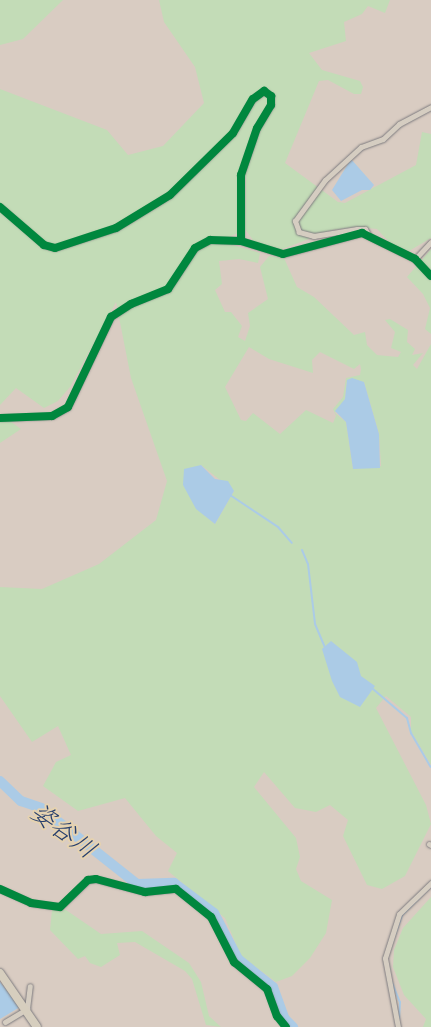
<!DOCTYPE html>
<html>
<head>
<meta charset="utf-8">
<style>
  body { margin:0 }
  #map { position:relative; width:431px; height:1027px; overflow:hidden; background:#d9ccc2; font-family:Caveat,"Klee One",sans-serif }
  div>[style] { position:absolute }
  .green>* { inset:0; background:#c3dcb7 }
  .water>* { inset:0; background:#abcbe6 }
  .stream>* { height:2px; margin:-1px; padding:0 1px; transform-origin:1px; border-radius:1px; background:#abcbe6 }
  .river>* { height:10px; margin:-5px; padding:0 5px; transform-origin:5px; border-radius:5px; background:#abcbe6 }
  .roads { filter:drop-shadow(0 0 1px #7d7b7f) drop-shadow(0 0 1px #7d7b7f) }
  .minor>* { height:5px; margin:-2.5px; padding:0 2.5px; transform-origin:2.5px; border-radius:2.5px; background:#d5cdc1 }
  .primary>* { height:8px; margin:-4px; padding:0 4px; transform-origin:4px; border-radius:4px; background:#d6cebe }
  .cycleway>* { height:8px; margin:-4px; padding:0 4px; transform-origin:4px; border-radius:4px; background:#00873e }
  span { translate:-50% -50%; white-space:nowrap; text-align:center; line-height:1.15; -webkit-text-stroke:4px #e5d2b0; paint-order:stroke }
  .water-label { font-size:25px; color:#273f6d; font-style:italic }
</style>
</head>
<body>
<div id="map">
  <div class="green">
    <i style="clip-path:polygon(0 0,63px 0,23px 39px,0 45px)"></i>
    <i style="clip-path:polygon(evenodd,159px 0,390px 0,385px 13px,368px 6px,362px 14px,344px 22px,346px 41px,309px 53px,322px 70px,360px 81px,363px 87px,361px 94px,354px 94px,328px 80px,319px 81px,285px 163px,338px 202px,345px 203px,416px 165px,422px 132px,431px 134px,431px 238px,409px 251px,391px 244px,377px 229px,359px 227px,332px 230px,280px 250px,255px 243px,245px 229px,246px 179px,242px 166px,237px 182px,238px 233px,218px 241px,260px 253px,258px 263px,239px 259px,219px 261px,222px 284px,215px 290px,225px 312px,231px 312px,242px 326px,238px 337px,245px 341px,250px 326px,248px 313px,268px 299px,260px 267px,269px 256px,284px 258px,297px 287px,314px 297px,354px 335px,365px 332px,367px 345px,377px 355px,398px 357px,401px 352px,391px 348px,395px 332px,385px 320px,390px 319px,408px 330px,407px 342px,415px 349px,412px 355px,423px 353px,413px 365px,417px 369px,431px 344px,431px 765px,411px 731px,411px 717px,386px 696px,376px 708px,426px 805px,431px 824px,405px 876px,382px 889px,367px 885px,343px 836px,348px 820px,330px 805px,316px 812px,295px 808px,264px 772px,254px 787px,296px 838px,300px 857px,296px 869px,301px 881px,332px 900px,326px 933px,310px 958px,292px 976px,276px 982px,241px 956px,225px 918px,168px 871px,177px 853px,156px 836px,125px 798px,78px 811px,43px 786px,56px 762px,71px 755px,58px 726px,32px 742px,0 696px,0 587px,42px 589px,99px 564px,156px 520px,167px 481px,131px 378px,116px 302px,70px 387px,58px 401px,44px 408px,16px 388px,0 405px,0 89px,107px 130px,128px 155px,163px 146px,204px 103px,195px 67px,164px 22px,159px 0,249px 347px,269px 359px,313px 373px,312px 360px,320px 352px,354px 369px,360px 364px,361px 369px,360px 375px,346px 378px,343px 397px,333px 409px,336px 416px,333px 423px,306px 410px,280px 434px,253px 413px,246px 421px,241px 420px,225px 387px,249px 347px,159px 0,347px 380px,364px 382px,379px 434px,381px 466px,353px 469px,346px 422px,335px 413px,345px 399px,347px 380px,159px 0,201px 465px,234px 491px,215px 524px,203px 514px,201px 465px)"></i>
    <i style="clip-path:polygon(431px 249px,431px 334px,425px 329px,430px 308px,423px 294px,407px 277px)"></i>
    <i style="clip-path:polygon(0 414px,21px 429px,0 443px)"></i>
    <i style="clip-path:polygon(431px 897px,431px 1027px,423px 1027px,426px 1019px,404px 995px,393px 967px,394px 950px,403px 928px)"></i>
    <i style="clip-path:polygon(52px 910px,66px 910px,101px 934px,142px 931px,189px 963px,201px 982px,209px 1016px,221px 1027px,206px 1025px,192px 979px,185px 971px,135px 942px,117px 943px,120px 955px,101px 967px,90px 963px,85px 956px,78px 959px,50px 930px)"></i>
  </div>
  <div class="water">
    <i style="clip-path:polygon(351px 159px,374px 185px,370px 190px,362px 190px,341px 201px,332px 190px)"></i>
    <i style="clip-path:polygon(352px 378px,364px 382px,379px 434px,380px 468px,353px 469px,346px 422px,335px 411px,345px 399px,347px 380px)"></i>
    <i style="clip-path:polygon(201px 465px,215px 479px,228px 481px,234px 491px,215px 524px,196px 509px,183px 485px,184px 469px)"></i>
    <i style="clip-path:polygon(331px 641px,357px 662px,361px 676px,375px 686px,360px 707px,340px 697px,332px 681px,322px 649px)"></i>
    <i style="clip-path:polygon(0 982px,20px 1007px,0 1019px)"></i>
  </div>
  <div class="stream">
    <i style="left:230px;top:495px;width:58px;rotate:33.7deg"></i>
    <i style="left:278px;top:527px;width:21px;rotate:49deg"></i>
    <i style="left:302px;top:550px;width:15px;rotate:67deg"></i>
    <i style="left:308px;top:564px;width:60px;rotate:83.3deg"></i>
    <i style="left:315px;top:624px;width:25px;rotate:67deg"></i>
    <i style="left:373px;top:689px;width:45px;rotate:40.5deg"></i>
    <i style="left:407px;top:718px;width:16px;rotate:75deg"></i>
    <i style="left:411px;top:733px;width:39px;rotate:60deg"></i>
    <i style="left:389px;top:951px;width:38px;rotate:-70deg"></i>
    <i style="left:402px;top:915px;width:41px;rotate:-45deg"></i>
    <i style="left:391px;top:980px;width:24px;rotate:68deg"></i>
    <i style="left:400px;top:1002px;width:18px;rotate:93deg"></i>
  </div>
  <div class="river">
    <i style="left:0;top:781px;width:29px;rotate:44deg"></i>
    <i style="left:21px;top:801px;width:21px;rotate:19deg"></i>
    <i style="left:41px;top:808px;width:122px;rotate:38.4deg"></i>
    <i style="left:137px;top:884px;width:37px;rotate:-2deg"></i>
    <i style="left:174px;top:883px;width:50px;rotate:36.9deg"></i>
    <i style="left:214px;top:913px;width:52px;rotate:62.4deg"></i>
    <i style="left:238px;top:959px;width:45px;rotate:38.7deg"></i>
    <i style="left:273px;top:987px;width:33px;rotate:70deg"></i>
    <i style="left:284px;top:1018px;width:13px;rotate:45deg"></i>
  </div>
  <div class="roads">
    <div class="minor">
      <i style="left:0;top:207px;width:58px;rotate:40.8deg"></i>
      <i style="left:44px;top:245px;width:11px;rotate:15deg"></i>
      <i style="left:55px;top:248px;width:64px;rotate:-18.2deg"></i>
      <i style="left:116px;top:228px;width:63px;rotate:-31.4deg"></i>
      <i style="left:170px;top:195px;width:88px;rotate:-44.5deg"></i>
      <i style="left:233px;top:133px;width:39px;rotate:-60deg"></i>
      <i style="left:253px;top:99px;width:14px;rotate:-36deg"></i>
      <i style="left:264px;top:91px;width:9px;rotate:36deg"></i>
      <i style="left:271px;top:96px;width:9px;rotate:90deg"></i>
      <i style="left:271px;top:105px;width:27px;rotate:121deg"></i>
      <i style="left:257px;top:128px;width:50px;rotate:108.8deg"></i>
      <i style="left:241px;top:175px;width:66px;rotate:90deg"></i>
      <i style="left:368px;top:234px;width:6px;rotate:-121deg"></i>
      <i style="left:365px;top:229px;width:8px;rotate:180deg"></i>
      <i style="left:357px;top:229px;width:44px;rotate:170.8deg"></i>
      <i style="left:314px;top:236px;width:16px;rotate:-165deg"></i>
      <i style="left:299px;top:232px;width:12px;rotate:-110deg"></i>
      <i style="left:295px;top:221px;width:51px;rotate:-53.8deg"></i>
      <i style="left:325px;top:180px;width:49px;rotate:-42.5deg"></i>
      <i style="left:361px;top:147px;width:23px;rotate:-20deg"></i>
      <i style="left:383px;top:139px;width:22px;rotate:-43deg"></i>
      <i style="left:399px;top:124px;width:36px;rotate:-28deg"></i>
      <i style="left:415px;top:259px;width:23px;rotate:-47deg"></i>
      <i style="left:0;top:418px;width:52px;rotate:-2.2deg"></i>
      <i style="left:52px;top:416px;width:18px;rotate:-29deg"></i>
      <i style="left:68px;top:407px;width:100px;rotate:-64.5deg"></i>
      <i style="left:111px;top:317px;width:24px;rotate:-33deg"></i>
      <i style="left:131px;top:304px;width:40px;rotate:-22deg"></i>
      <i style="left:168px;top:289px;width:49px;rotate:-56.6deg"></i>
      <i style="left:195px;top:248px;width:17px;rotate:-28deg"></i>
      <i style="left:210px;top:240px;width:31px;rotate:2deg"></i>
      <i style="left:241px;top:241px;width:44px;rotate:17.2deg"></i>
      <i style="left:283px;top:254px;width:82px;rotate:-14.9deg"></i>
      <i style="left:362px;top:233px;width:59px;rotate:26.1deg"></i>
      <i style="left:415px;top:259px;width:23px;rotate:47deg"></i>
      <i style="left:429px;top:844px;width:2px;rotate:27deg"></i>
      <i style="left:0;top:889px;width:34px;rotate:24deg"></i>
      <i style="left:31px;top:903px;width:29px;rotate:8deg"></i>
      <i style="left:60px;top:907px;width:39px;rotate:-44deg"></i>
      <i style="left:88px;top:880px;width:8px;rotate:-7deg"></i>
      <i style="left:96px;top:879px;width:51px;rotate:14.9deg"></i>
      <i style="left:145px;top:892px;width:31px;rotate:-6deg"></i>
      <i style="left:176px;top:889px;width:45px;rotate:38.7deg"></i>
      <i style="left:211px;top:917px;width:51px;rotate:62.9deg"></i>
      <i style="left:234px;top:962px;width:43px;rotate:39.3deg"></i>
      <i style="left:267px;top:989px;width:29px;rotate:70deg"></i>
      <i style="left:277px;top:1016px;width:14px;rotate:51deg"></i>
      <i style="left:5px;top:1022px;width:26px;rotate:-31deg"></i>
      <i style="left:27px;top:1009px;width:23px;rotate:-83deg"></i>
      <i style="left:398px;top:1027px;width:70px;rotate:-100.7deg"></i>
      <i style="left:385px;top:958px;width:46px;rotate:-72.3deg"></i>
      <i style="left:399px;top:914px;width:45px;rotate:-44.1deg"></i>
    </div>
    <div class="primary">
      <i style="left:0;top:973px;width:65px;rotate:55.6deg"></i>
    </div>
  </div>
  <div class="cycleway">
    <i style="left:0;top:207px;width:58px;rotate:40.8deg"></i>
    <i style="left:44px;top:245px;width:11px;rotate:15deg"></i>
    <i style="left:55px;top:248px;width:64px;rotate:-18.2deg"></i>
    <i style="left:116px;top:228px;width:63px;rotate:-31.4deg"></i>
    <i style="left:170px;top:195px;width:88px;rotate:-44.5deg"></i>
    <i style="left:233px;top:133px;width:39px;rotate:-60deg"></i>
    <i style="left:253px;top:99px;width:14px;rotate:-36deg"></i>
    <i style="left:264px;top:91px;width:9px;rotate:36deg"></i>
    <i style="left:271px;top:96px;width:9px;rotate:90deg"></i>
    <i style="left:271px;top:105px;width:27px;rotate:121deg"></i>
    <i style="left:257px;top:128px;width:50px;rotate:108.8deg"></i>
    <i style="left:241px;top:175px;width:66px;rotate:90deg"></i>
    <i style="left:0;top:418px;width:52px;rotate:-2.2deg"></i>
    <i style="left:52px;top:416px;width:18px;rotate:-29deg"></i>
    <i style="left:68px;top:407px;width:100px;rotate:-64.5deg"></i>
    <i style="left:111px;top:317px;width:24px;rotate:-33deg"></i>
    <i style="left:131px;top:304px;width:40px;rotate:-22deg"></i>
    <i style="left:168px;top:289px;width:49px;rotate:-56.6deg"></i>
    <i style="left:195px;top:248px;width:17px;rotate:-28deg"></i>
    <i style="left:210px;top:240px;width:31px;rotate:2deg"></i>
    <i style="left:241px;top:241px;width:44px;rotate:17.2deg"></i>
    <i style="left:283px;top:254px;width:82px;rotate:-14.9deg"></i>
    <i style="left:362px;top:233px;width:59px;rotate:26.1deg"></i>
    <i style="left:415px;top:259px;width:23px;rotate:47deg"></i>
    <i style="left:0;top:889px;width:34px;rotate:24deg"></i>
    <i style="left:31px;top:903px;width:29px;rotate:8deg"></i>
    <i style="left:60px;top:907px;width:39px;rotate:-44deg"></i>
    <i style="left:88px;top:880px;width:8px;rotate:-7deg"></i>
    <i style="left:96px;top:879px;width:51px;rotate:14.9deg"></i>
    <i style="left:145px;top:892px;width:31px;rotate:-6deg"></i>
    <i style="left:176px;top:889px;width:45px;rotate:38.7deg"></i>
    <i style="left:211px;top:917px;width:51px;rotate:62.9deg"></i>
    <i style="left:234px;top:962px;width:43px;rotate:39.3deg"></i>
    <i style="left:267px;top:989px;width:29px;rotate:70deg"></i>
    <i style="left:277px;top:1016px;width:14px;rotate:51deg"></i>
  </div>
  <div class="water-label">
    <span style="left:63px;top:831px;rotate:37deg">姿谷川</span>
  </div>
</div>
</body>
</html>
